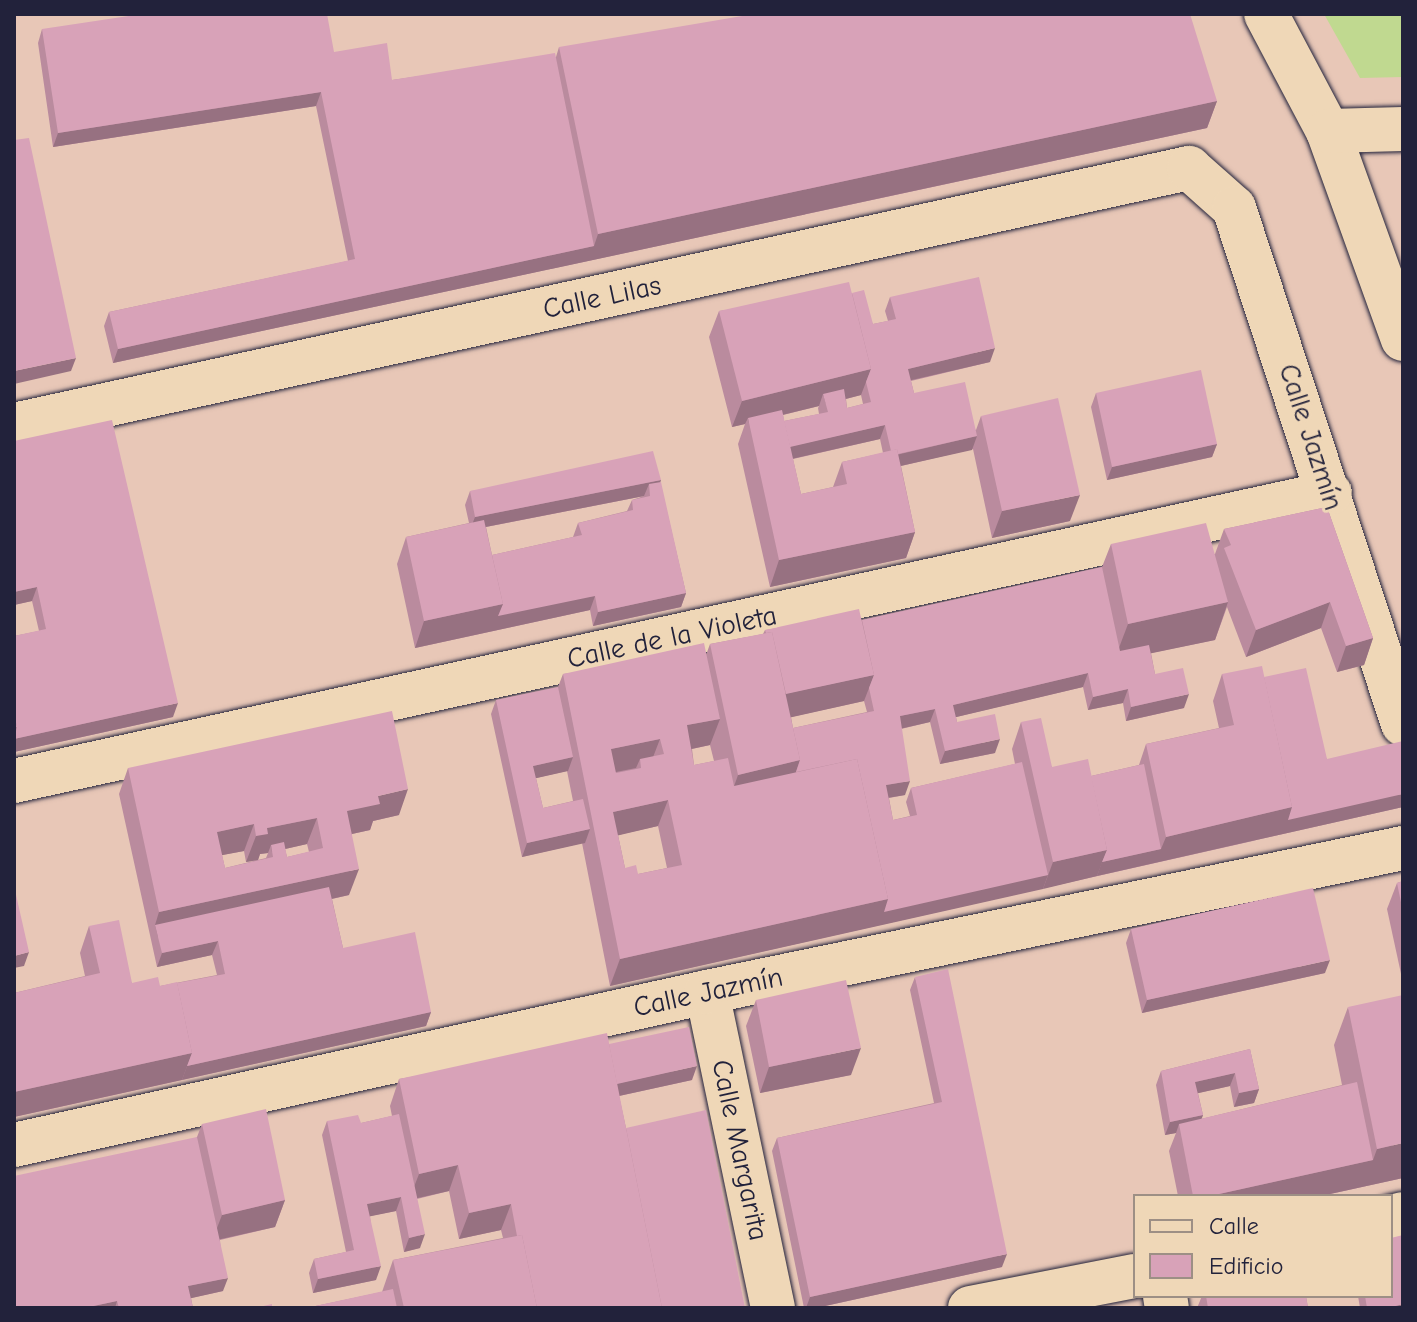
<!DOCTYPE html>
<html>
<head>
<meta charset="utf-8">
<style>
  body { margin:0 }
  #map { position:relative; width:1417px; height:1322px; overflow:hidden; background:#e8c7b7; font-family:"Comic Neue",sans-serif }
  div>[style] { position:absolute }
  .green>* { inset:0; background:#c0d990 }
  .roads { filter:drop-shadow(0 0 2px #22223b) drop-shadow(0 0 2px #22223b) }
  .minor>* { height:44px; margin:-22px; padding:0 22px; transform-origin:22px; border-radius:22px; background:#efd7b7 }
  .wall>* { inset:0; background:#ba8b9e }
  .shaded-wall>* { inset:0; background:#977181 }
  .building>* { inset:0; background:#d8a2b8 }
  span { translate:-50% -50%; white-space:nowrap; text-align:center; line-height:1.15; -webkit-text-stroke:6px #efd7b7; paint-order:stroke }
  .street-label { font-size:28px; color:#22223b }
  .frame { position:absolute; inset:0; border:16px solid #22223b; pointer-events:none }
  .legend { position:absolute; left:1133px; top:1194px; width:260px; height:104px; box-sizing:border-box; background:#efd7b7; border:2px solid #9d8f85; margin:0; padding:10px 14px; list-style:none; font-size:24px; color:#22223b }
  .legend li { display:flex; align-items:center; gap:16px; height:40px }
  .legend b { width:40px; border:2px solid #9d8f85 }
</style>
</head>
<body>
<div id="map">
  <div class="green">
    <i style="clip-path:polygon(1324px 14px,1403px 14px,1403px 77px,1360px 78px)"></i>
  </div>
  <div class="roads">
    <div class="minor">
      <i style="left:1266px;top:14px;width:132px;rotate:62.1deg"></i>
      <i style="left:1328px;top:131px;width:221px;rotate:70.2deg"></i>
      <i style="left:1328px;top:131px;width:75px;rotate:-1.5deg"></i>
      <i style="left:14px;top:425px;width:1203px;rotate:-12.34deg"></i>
      <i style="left:1189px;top:168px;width:60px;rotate:41.6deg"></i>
      <i style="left:1234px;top:208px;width:543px;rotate:71.87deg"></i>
      <i style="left:14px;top:781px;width:1347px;rotate:-12.34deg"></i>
      <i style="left:707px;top:992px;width:323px;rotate:78.2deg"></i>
      <i style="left:14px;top:1145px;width:710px;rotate:-12.45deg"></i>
      <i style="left:707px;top:992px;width:711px;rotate:-11.69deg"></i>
      <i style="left:1391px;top:1217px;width:12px;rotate:-14deg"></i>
      <i style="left:1165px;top:1296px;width:12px;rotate:81deg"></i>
      <i style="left:970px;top:1308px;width:168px;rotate:-11deg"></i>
    </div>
  </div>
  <div class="wall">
    <i style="clip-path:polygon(42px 29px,334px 52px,392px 80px,556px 57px,559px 47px,1217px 101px,1207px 128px,113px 363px,104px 326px,109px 312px,348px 261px,316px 106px,53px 147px,38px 43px)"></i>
    <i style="clip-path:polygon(evenodd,852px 293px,873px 324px,888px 321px,885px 311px,890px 297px,990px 362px,911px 381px,914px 393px,976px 430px,981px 416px,1070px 521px,992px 538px,973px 449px,901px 466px,915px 532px,906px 558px,770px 587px,738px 444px,745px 424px,732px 427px,709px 337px,719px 311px,852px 293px,861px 395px,863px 404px,847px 408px,846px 399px,861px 395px,852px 293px,819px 406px,818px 408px,819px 414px,784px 421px,783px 415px,819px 406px,852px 293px,880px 439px,883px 453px,842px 462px,833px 487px,801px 494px,793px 459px,880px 439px)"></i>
    <i style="clip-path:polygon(1096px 393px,1217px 444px,1212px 457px,1107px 480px,1091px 407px)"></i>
    <i style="clip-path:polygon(14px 441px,173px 717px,14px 752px,14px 636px,39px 631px,32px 601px,14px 605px)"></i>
    <i style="clip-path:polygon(evenodd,661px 480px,660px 482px,686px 593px,681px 607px,593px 626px,590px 610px,415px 648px,397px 564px,406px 537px,469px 523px,465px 505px,470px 491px,661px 480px,644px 496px,632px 500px,627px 511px,578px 523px,573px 537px,492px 555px,486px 527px,644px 496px)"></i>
    <i style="clip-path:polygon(evenodd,1327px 507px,1373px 638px,1364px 665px,1337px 672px,1321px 628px,1246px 657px,1227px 607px,1215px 640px,1151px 653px,1155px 674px,1184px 708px,1126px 721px,1123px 703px,1088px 710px,1083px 687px,956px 717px,957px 722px,995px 753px,940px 764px,930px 722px,901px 729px,905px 795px,889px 798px,893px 820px,910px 816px,906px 802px,911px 788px,1015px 764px,1012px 749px,1021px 722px,1052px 767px,1091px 776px,1139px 765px,1146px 744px,1219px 728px,1213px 701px,1222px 674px,1264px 677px,1327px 759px,1403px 807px,610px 986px,582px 843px,522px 857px,491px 714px,496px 700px,558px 687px,563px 674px,706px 655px,710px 644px,763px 634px,765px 630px,862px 620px,1102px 567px,1111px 544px,1215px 554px,1224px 529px,1327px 507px,864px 701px,867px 712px,793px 728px,791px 717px,864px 701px,1327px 507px,710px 745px,714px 761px,694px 765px,692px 749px,710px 745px,1327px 507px,567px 771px,573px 801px,543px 808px,536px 778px,567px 771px,1327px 507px,658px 826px,667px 868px,638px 874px,625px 868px,618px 835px,658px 826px)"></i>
    <i style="clip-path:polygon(evenodd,128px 768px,399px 815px,373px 821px,370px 830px,352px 834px,349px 895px,332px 899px,343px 948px,431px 1012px,426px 1026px,14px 1117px,14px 993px,85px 976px,80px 953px,89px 926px,132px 983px,160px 986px,217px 975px,212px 955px,157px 967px,119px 794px,128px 768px,307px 844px,309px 852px,287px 857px,285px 849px,307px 844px,128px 768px,244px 851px,246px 862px,258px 860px,260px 854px,268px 853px,266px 858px,225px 868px,222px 855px,244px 851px)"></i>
    <i style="clip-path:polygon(1403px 881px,1403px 983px,1387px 909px,1397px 883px)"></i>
    <i style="clip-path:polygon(1131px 929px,1325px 973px,1142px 1013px,1126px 943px)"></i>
    <i style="clip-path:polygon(915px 977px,1002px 1267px,816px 1308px,804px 1308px,772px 1151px,777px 1138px,934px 1103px,910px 990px)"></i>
    <i style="clip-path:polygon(756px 1000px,851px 1075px,760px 1093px,746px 1026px)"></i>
    <i style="clip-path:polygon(1348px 1007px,1403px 1178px,1321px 1196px,1178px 1196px,1169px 1151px,1176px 1133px,1165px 1135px,1156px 1085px,1161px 1071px,1250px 1049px,1259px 1089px,1254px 1103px,1234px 1107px,1230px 1086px,1198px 1093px,1203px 1115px,1201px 1119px,1342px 1085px,1334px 1045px)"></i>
    <i style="clip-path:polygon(609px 1044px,692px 1080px,619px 1096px,626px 1128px,745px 1308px,306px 1308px,382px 1292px,393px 1260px,503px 1238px,501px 1230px,459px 1239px,449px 1191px,417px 1199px,420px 1248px,404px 1252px,396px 1211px,370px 1216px,376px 1280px,313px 1293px,309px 1273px,314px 1259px,346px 1252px,322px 1135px,327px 1121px,361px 1123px,392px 1116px,390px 1106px,399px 1079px)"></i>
    <i style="clip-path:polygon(202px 1124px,285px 1200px,275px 1227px,220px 1240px,223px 1291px,191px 1298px,193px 1308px,14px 1308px,197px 1137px)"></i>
    <i style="clip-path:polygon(1202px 1296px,1306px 1296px,1308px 1308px,1197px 1308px)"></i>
    <i style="clip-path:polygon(1358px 1296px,1391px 1296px,1403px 1308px,1360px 1308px)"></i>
  </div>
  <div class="shaded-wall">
    <i style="clip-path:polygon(321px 92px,316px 106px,53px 147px,58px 133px)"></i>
    <i style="clip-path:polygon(1217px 101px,1207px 128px,113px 363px,118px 349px,594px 246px,598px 234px)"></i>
    <i style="clip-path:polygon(995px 348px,990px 362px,903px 382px,908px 369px)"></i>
    <i style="clip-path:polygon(76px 358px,71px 371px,14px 384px,14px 371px)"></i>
    <i style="clip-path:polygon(871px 369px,861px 395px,826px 404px,823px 394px,819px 406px,749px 423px,748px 418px,745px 424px,732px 427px,742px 401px)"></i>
    <i style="clip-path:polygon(885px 425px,880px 439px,778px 462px,783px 448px)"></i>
    <i style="clip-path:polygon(977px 436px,972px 450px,887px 469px,892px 456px)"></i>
    <i style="clip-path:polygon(1217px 444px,1212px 457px,1107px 480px,1112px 467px)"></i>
    <i style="clip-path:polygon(661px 480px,656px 494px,649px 484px,644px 496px,470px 530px,475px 517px)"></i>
    <i style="clip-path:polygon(1080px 495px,1070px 521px,992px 538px,1002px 511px)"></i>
    <i style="clip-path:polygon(915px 532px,906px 558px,770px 587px,779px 560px)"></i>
    <i style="clip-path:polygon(37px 587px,32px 601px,14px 605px,14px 592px)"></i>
    <i style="clip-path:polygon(686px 593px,681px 607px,593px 626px,598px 612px)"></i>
    <i style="clip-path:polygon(595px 596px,590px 610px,415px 648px,424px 621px,503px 604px)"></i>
    <i style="clip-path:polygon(1228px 602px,1215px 640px,1114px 661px,1128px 624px)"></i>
    <i style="clip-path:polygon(1330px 602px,1321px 628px,1246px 657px,1256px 630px)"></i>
    <i style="clip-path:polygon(1373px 638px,1364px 665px,1337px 672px,1346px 646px)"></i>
    <i style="clip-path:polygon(1088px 673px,1083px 687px,948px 719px,953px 705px)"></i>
    <i style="clip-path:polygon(874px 675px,864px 701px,770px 722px,779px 695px)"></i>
    <i style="clip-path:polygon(1128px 689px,1123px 703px,1088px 710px,1093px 697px)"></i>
    <i style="clip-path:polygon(1189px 694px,1184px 708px,1126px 721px,1131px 707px)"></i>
    <i style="clip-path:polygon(178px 703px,173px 717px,14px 752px,14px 739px)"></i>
    <i style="clip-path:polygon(935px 709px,930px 722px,895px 730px,900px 716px)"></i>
    <i style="clip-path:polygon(720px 719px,710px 745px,677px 752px,687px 725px)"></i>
    <i style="clip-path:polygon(660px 739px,650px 765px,640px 759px,636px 768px,601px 775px,611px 749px)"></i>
    <i style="clip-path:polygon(1000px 739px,995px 753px,940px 764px,945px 751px)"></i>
    <i style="clip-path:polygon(573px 757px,568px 771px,528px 780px,533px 766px)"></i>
    <i style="clip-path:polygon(800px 760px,787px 798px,725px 812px,738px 775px)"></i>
    <i style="clip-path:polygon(910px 781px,905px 795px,881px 799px,886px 785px)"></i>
    <i style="clip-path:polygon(408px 789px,399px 815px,373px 821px,370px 830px,338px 837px,347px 811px,378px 796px)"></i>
    <i style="clip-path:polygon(1403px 794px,1403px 807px,1097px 876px,1102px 862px,1161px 849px,1166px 837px,1292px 807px)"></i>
    <i style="clip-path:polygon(668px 800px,658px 826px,603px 839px,613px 812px)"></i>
    <i style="clip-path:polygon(317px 818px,307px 844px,272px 852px,271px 845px,268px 853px,260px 854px,258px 860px,246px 862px,256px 836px,267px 828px)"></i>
    <i style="clip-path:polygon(254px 824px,244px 851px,207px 858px,217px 832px)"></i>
    <i style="clip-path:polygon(590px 829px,585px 843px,522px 857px,527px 843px)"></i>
    <i style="clip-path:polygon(1107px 850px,1097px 876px,1043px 889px,1053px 862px)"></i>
    <i style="clip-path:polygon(359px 869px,349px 895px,158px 937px,155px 925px,159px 912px)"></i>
    <i style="clip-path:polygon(1048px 875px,1043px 889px,610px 986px,620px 959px,888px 899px)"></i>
    <i style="clip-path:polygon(218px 941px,212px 955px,157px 967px,162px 953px)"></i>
    <i style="clip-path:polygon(29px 952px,24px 966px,14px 968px,14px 956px)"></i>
    <i style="clip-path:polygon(1330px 960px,1325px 973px,1142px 1013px,1147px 1000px)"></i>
    <i style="clip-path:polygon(431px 1012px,426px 1026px,182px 1080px,187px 1066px)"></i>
    <i style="clip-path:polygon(861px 1048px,851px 1075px,760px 1093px,769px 1067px)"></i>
    <i style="clip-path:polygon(192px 1053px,182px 1080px,14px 1117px,14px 1092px)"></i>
    <i style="clip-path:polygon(697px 1066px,692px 1080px,605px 1099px,610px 1085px)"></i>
    <i style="clip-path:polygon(1235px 1073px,1230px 1086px,1190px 1095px,1195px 1082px)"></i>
    <i style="clip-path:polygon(1259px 1089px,1254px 1103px,1234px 1107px,1239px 1093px)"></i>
    <i style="clip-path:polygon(1203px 1115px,1198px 1129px,1179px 1124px,1176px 1133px,1165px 1135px,1170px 1122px)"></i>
    <i style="clip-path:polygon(1403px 1143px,1403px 1178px,1321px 1196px,1210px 1196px,1373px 1160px,1377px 1149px)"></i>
    <i style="clip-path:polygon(458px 1165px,449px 1191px,409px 1200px,419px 1174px)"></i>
    <i style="clip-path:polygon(401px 1197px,396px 1211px,362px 1218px,367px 1204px)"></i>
    <i style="clip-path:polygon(285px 1200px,275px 1227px,212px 1241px,222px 1215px)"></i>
    <i style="clip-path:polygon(511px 1204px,501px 1230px,459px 1239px,469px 1213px)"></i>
    <i style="clip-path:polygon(425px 1234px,420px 1248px,404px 1252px,409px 1238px)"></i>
    <i style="clip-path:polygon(1007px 1254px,1002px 1267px,816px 1308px,806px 1308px,810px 1297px)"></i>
    <i style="clip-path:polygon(381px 1266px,376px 1280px,313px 1293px,318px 1279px)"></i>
    <i style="clip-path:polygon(228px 1278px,223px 1291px,183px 1300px,188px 1286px)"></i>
    <i style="clip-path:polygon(117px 1301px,115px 1308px,84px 1308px)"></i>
    <i style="clip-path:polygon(1403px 1304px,1403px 1308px,1388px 1308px)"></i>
  </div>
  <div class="building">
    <i style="clip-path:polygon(142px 14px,327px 14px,334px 52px,387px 43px,392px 80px,555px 53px,594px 246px,118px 349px,109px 312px,355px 259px,321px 92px,58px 133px,42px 29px)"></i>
    <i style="clip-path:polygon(754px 14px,1190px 14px,1217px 101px,598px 234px,559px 47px)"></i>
    <i style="clip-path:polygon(29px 138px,76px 358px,14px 371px,14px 140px)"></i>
    <i style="clip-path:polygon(979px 277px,995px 348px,908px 369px,914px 393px,965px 382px,977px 436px,898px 454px,897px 449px,891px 451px,885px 425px,790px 447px,784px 421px,828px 412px,823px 394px,844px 389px,847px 408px,871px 402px,866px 382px,871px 369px,852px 293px,864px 290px,873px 324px,896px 319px,890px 297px)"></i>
    <i style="clip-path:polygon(849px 282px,871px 369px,742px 401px,719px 311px)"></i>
    <i style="clip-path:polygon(1201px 370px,1217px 444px,1112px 467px,1096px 393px)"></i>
    <i style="clip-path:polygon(1058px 398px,1080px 495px,1002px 511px,981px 416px)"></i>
    <i style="clip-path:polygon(782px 410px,801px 494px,847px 484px,842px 462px,897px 449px,915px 532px,779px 560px,748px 418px)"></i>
    <i style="clip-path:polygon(112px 420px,178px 703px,14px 739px,17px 727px,14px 713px,14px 636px,46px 629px,37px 587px,14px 592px,14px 441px)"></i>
    <i style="clip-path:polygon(653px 451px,661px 480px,475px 517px,470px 491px)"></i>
    <i style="clip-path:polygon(661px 482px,686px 593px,598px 612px,595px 596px,498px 616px,503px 604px,492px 555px,582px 535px,578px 523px,633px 510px,632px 500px,650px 496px,649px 484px)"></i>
    <i style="clip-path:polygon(1327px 507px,1373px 638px,1346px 646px,1330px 602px,1256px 630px,1224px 548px,1231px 545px,1224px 529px)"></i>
    <i style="clip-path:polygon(484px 520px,503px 604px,424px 621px,406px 537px)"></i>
    <i style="clip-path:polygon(1206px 523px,1228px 602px,1128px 624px,1111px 544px)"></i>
    <i style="clip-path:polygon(1102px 567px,1120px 651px,1149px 645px,1155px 674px,1183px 668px,1189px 694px,1131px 707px,1128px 689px,1093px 697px,1088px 673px,953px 705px,957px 722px,995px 714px,1000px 739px,945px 751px,935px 709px,900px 716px,910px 781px,886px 785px,893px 820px,917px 815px,911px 788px,1022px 762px,1048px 875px,884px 912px,888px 899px,857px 759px,796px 772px,800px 760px,793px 728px,874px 711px,869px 688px,874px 675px,862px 620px)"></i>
    <i style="clip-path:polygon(859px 609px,874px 675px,786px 694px,772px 632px,766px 633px,765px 630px)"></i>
    <i style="clip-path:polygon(772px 632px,800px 760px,738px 775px,710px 644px)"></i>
    <i style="clip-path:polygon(evenodd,704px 643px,720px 719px,687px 725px,694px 765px,728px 758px,734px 786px,857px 759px,888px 899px,620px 959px,563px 674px,704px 643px,660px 739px,664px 754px,640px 759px,641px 768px,616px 773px,611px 749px,660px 739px,704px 643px,668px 800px,682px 865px,638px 874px,636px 865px,625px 868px,613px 812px,668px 800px)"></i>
    <i style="clip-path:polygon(1262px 666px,1292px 807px,1166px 837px,1146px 744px,1234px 725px,1222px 674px)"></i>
    <i style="clip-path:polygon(1306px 668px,1327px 759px,1403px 741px,1403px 794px,1288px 820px,1292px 807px,1264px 677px)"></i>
    <i style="clip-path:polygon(558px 687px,573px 757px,533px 766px,543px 808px,583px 799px,590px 829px,527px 843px,496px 700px)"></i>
    <i style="clip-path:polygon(evenodd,392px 711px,408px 789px,378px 796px,380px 804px,347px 811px,359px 869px,159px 912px,128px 768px,392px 711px,317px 818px,323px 848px,287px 857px,284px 842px,271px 845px,273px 857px,225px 868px,217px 832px,254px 824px,256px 836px,268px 834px,267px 828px,317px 818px)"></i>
    <i style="clip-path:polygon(14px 713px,17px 727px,14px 727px)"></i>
    <i style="clip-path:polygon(1041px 718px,1052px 767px,1088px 759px,1107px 850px,1053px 862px,1021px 722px)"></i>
    <i style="clip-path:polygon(1144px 764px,1161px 849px,1102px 862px,1107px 850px,1091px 776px)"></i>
    <i style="clip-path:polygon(1403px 881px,1403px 912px,1397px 883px)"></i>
    <i style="clip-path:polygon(14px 886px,29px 952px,14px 956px)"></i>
    <i style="clip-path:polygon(329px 887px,343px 948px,415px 932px,431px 1012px,187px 1066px,192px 1053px,177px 983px,225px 974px,218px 941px,162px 953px,155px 925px)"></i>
    <i style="clip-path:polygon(1313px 888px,1330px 960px,1147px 1000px,1131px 929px)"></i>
    <i style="clip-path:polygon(119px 920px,132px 983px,158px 977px,160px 986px,177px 982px,192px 1053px,14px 1092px,14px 993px,100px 973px,89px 926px)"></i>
    <i style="clip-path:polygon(948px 969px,1007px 1254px,810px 1297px,777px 1138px,942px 1102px,915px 977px)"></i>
    <i style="clip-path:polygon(846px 980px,861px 1048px,769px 1067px,756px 1000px)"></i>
    <i style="clip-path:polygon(1403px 995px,1403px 1143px,1377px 1149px,1348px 1007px)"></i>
    <i style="clip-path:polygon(689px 1027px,697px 1066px,617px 1084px,609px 1044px)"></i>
    <i style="clip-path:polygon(607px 1033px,662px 1308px,537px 1308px,522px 1235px,517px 1236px,511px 1204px,469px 1213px,458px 1165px,419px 1174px,399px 1079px)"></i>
    <i style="clip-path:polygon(1250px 1049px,1259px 1089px,1239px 1093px,1235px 1073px,1195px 1082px,1203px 1115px,1170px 1122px,1161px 1071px)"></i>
    <i style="clip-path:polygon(1357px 1082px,1373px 1160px,1210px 1196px,1193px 1196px,1179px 1124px)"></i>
    <i style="clip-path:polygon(266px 1109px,285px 1200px,222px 1215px,202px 1124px)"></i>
    <i style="clip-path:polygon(706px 1110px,745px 1308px,662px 1308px,626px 1128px)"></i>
    <i style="clip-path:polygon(399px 1114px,425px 1234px,409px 1238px,401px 1197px,367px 1204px,381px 1266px,318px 1279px,314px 1259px,354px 1250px,327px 1121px,358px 1115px,361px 1123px)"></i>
    <i style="clip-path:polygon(197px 1137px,228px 1278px,188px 1286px,193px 1308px,119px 1308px,117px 1301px,84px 1308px,14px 1308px,14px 1176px)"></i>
    <i style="clip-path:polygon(522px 1235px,537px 1308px,404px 1308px,393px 1260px)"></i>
    <i style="clip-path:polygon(1403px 1235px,1403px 1304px,1388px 1308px,1367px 1308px,1365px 1296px,1391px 1296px,1391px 1238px)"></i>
    <i style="clip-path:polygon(393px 1289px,397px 1308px,306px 1308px)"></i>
    <i style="clip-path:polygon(1206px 1296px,1306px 1296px,1308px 1308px,1208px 1308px)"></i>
    <i style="clip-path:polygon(272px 1304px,272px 1308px,255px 1308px)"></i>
  </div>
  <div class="street-label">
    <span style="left:602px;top:297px;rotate:-12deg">Calle Lilas</span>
    <span style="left:1311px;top:437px;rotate:72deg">Calle Jazmín</span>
    <span style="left:672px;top:637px;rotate:-12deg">Calle de la Violeta</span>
    <span style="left:708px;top:992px;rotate:-12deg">Calle Jazmín</span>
    <span style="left:740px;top:1150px;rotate:78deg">Calle Margarita</span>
  </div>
  <div class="frame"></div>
  <ul class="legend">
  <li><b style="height:10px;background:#efd7b7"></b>Calle</li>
  <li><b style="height:22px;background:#d8a2b8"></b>Edificio</li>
  </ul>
</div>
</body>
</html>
